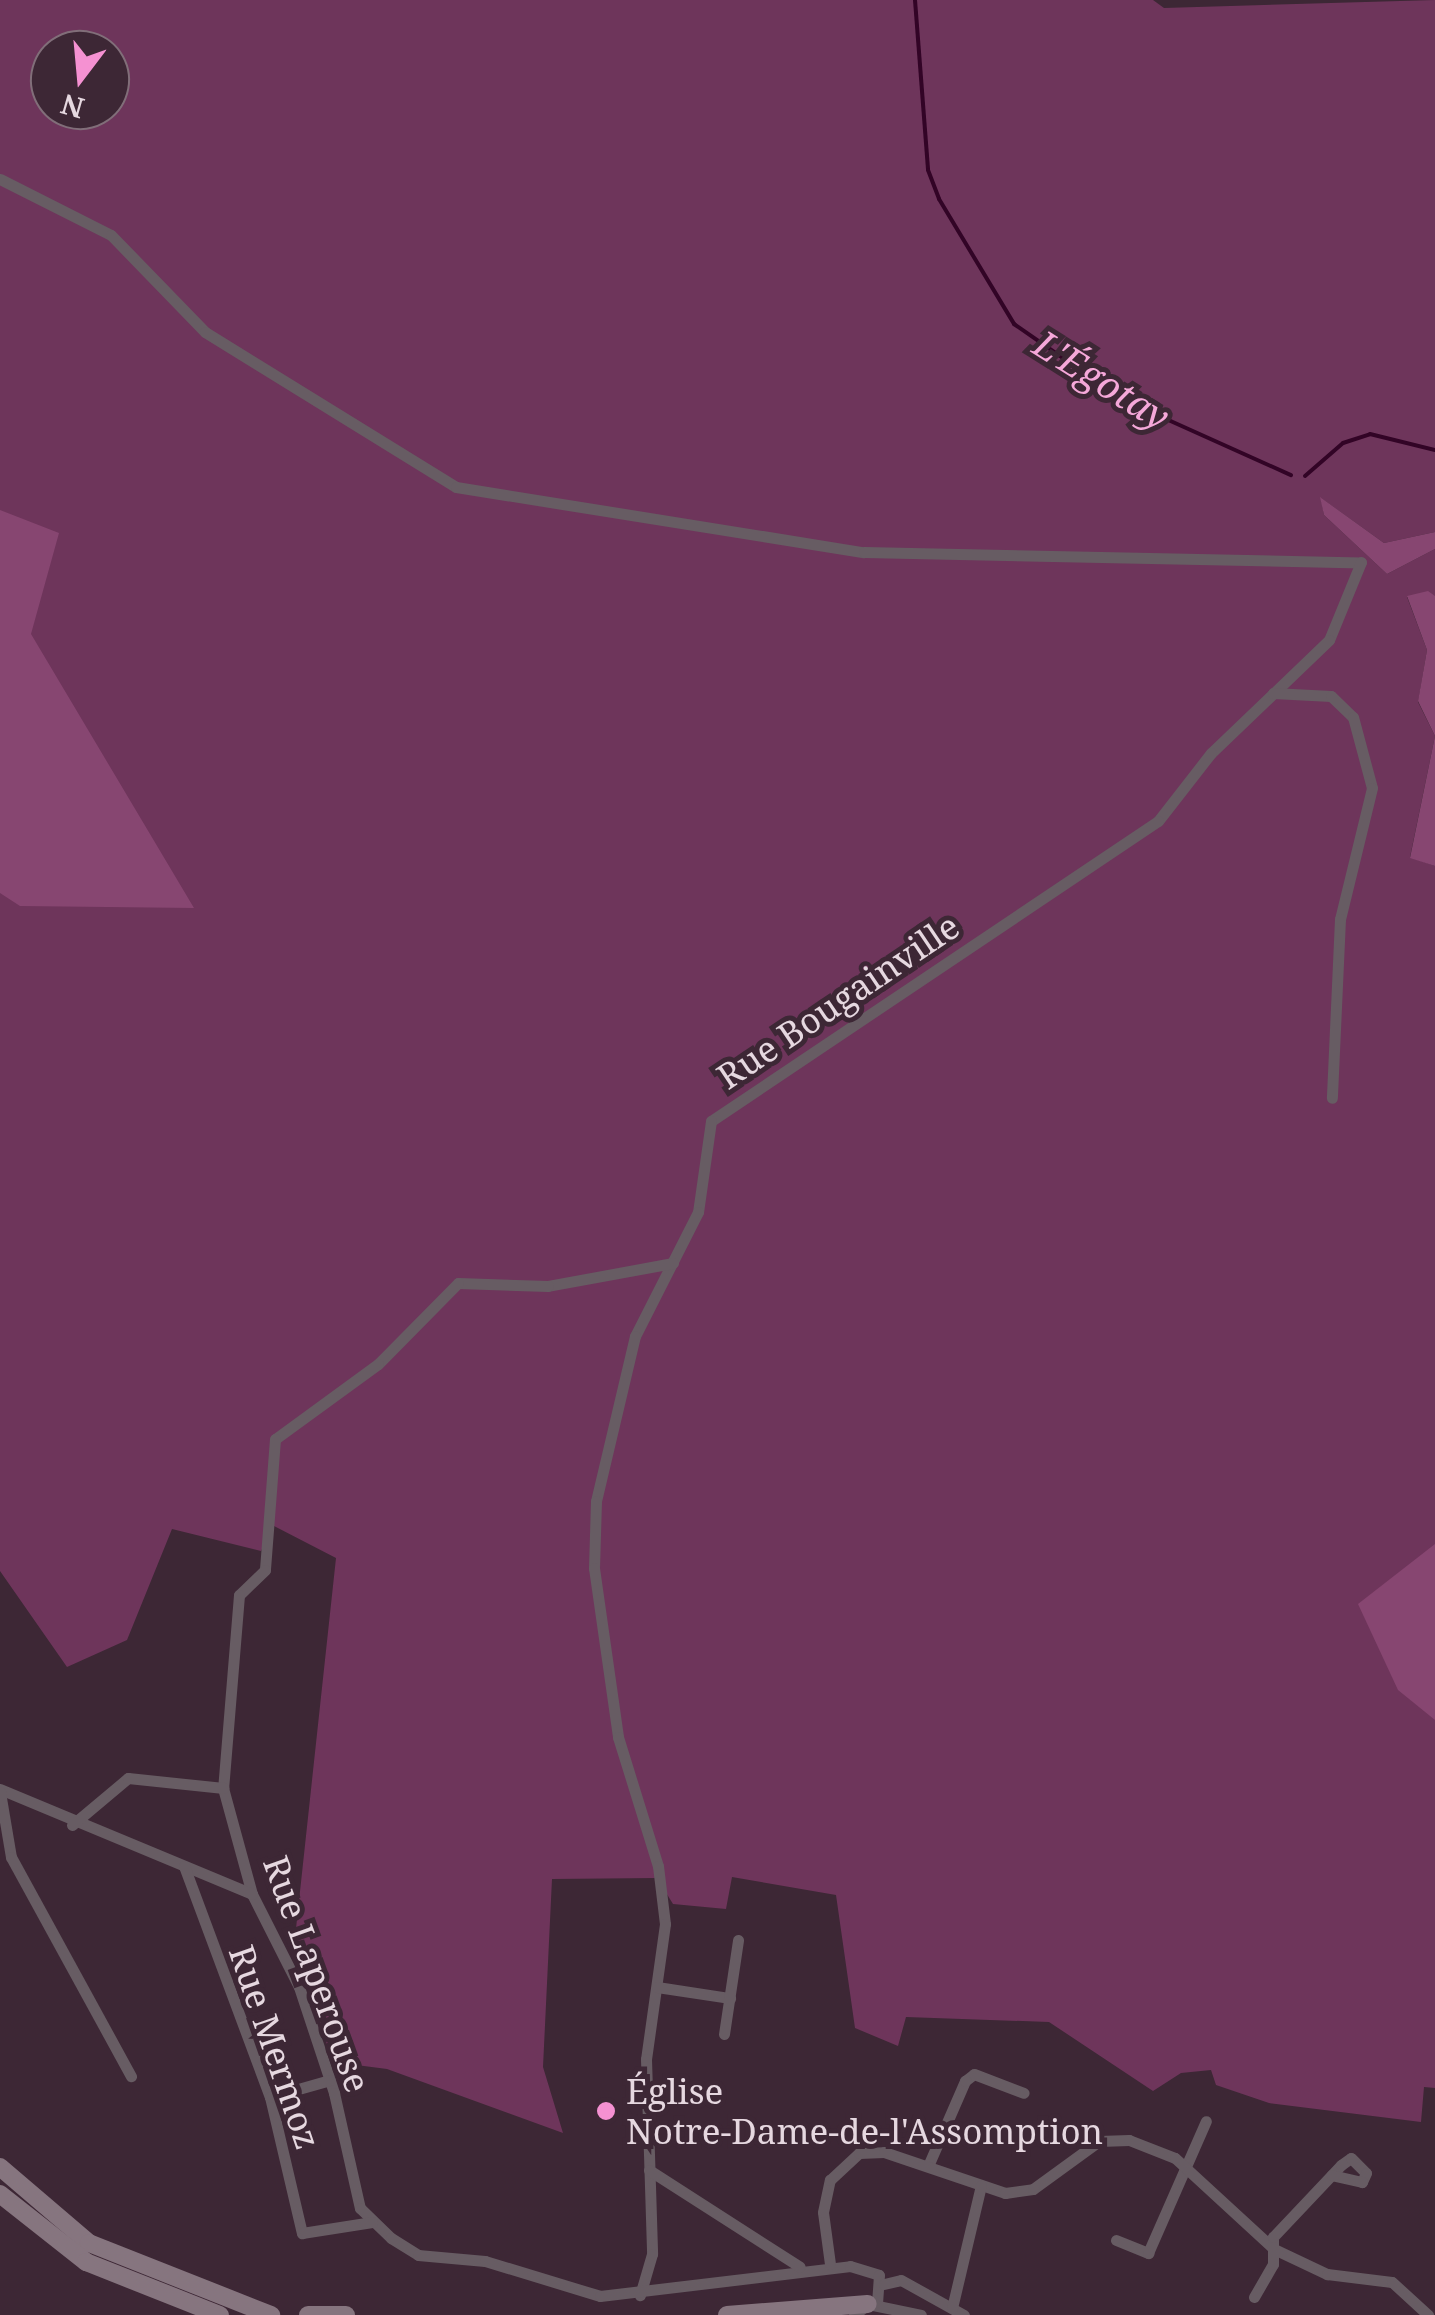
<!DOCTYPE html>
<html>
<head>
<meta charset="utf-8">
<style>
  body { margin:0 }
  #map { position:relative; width:1435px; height:2315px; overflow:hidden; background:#3d2735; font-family:"Noto Serif",serif }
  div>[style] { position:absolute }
  .green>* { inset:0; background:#6e355b }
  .forest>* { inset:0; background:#874671 }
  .stream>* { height:4px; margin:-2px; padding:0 2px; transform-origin:2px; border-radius:2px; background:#320426 }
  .minor>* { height:11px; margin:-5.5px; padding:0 5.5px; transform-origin:5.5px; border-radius:5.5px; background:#675c63 }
  .secondary>* { height:18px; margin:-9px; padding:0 9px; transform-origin:9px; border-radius:9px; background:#86757f }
  .dots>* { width:28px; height:28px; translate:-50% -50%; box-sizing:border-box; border:5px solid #3d2735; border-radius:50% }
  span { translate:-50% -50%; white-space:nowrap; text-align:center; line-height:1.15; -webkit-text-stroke:10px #3d2735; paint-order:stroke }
  .street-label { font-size:35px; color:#e6d8e0 }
  .poi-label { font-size:35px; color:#e6d8e0 }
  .left { translate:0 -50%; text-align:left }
  .water-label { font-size:38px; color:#f5a8d9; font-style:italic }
  .north { position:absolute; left:30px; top:30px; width:100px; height:100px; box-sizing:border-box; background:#3d2735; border:2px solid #816e79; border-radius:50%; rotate:196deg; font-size:28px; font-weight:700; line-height:40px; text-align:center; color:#e6d8e0 }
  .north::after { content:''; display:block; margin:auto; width:35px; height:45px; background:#f591d2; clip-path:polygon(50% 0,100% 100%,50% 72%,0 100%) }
</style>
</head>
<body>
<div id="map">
  <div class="green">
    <i style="clip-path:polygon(evenodd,0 0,1153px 0,1164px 8px,1435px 0,1435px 532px,1384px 543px,1321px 498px,1324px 515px,1387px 574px,1435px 549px,1435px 596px,1407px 597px,1427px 650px,1418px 702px,1435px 736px,1410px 857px,1435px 866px,1435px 2088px,1424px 2087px,1421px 2122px,1269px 2103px,1216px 2085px,1211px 2070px,1181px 2073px,1153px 2091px,1049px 2022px,906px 2017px,898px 2046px,855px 2028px,836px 1895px,732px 1877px,726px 1909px,673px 1904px,657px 1878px,552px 1879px,543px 2067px,563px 2133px,387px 2069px,333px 2062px,294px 1947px,336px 1558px,274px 1526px,261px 1551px,172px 1529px,127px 1640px,67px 1667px,0 1571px,0 0,50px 50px,110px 50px,110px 110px,50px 110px,50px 50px)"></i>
  </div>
  <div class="forest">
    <i style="clip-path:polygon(1320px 497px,1384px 543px,1435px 532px,1435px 549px,1387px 574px,1324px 515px)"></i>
    <i style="clip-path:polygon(0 510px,59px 533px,31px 634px,194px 908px,20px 906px,0 893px)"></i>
    <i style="clip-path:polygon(1428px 591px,1435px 596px,1435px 866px,1410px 858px,1435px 736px,1418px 701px,1427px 650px,1407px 596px)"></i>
    <i style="clip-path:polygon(1435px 1544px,1435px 1720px,1398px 1690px,1358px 1604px)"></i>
  </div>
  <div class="stream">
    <i style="left:915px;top:0;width:170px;rotate:85.6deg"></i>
    <i style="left:928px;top:170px;width:31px;rotate:69deg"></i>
    <i style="left:939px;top:199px;width:146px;rotate:59deg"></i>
    <i style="left:1014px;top:324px;width:131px;rotate:34.8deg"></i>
    <i style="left:1135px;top:405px;width:171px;rotate:24.2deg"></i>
    <i style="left:1305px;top:476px;width:50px;rotate:-41deg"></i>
    <i style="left:1343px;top:443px;width:28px;rotate:-18deg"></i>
    <i style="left:1370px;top:434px;width:67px;rotate:13.8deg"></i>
  </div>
  <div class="minor">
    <i style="left:0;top:179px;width:124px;rotate:26.8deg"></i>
    <i style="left:111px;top:235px;width:135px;rotate:45.9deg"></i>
    <i style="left:205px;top:332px;width:295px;rotate:31.7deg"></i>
    <i style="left:456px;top:487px;width:413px;rotate:9.1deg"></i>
    <i style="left:864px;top:552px;width:497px;rotate:1.2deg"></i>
    <i style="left:1361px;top:562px;width:84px;rotate:112.3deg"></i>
    <i style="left:1329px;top:640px;width:163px;rotate:136.2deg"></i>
    <i style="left:1211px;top:753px;width:86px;rotate:127.9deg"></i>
    <i style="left:1158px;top:821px;width:538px;rotate:146.13deg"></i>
    <i style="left:711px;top:1121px;width:92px;rotate:98.1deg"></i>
    <i style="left:698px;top:1212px;width:139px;rotate:116.9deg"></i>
    <i style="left:635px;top:1336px;width:170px;rotate:103.3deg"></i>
    <i style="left:596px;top:1501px;width:67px;rotate:91.7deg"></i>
    <i style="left:594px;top:1568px;width:171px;rotate:81.9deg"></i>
    <i style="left:618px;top:1737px;width:135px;rotate:72.8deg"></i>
    <i style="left:658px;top:1866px;width:58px;rotate:83.1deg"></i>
    <i style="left:665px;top:1924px;width:136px;rotate:98deg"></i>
    <i style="left:646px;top:2059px;width:195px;rotate:88.2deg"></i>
    <i style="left:652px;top:2254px;width:43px;rotate:106.3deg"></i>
    <i style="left:1273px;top:693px;width:58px;rotate:3deg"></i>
    <i style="left:1331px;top:696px;width:30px;rotate:44deg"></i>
    <i style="left:1353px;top:717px;width:73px;rotate:75deg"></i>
    <i style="left:1372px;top:788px;width:135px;rotate:103.7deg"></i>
    <i style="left:1340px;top:919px;width:179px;rotate:92.6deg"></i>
    <i style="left:673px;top:1263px;width:127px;rotate:169.6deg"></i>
    <i style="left:548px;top:1286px;width:90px;rotate:-178.1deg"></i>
    <i style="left:458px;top:1283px;width:114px;rotate:134.6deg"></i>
    <i style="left:378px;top:1364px;width:127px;rotate:143.9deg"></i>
    <i style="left:275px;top:1439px;width:131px;rotate:94.4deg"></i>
    <i style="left:265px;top:1570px;width:36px;rotate:136deg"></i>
    <i style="left:239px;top:1595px;width:194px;rotate:94.7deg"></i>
    <i style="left:223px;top:1788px;width:110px;rotate:74.7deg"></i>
    <i style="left:252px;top:1894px;width:104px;rotate:63.2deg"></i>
    <i style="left:299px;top:1987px;width:112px;rotate:71.7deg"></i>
    <i style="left:334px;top:2093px;width:118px;rotate:77.3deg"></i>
    <i style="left:360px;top:2208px;width:43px;rotate:44.1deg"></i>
    <i style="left:391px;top:2238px;width:32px;rotate:32deg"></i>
    <i style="left:418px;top:2255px;width:67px;rotate:5.1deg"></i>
    <i style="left:485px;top:2261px;width:120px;rotate:16.9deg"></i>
    <i style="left:600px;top:2296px;width:252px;rotate:-6.8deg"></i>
    <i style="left:850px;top:2266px;width:30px;rotate:17deg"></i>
    <i style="left:879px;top:2275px;width:29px;rotate:94deg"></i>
    <i style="left:0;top:1789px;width:273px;rotate:22.6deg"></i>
    <i style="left:0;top:1792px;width:66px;rotate:80.4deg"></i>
    <i style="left:11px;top:1857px;width:250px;rotate:61.3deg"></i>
    <i style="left:72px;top:1825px;width:73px;rotate:-40deg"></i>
    <i style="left:128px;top:1778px;width:96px;rotate:6deg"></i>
    <i style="left:184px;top:1866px;width:246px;rotate:69.6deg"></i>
    <i style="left:270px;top:2097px;width:140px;rotate:76.8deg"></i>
    <i style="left:302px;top:2233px;width:71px;rotate:-8.9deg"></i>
    <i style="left:657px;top:1987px;width:74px;rotate:8.6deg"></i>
    <i style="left:724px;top:2034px;width:95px;rotate:-81.5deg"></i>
    <i style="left:270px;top:2097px;width:62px;rotate:-15.8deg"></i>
    <i style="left:928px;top:2166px;width:93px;rotate:-66.5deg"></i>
    <i style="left:965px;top:2081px;width:11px;rotate:-38deg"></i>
    <i style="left:974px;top:2074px;width:53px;rotate:20.8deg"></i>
    <i style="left:649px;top:2170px;width:179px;rotate:32.7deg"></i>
    <i style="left:1116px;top:2240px;width:35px;rotate:22deg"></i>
    <i style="left:1148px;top:2253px;width:144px;rotate:-66.3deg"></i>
    <i style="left:830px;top:2264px;width:52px;rotate:-97.7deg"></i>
    <i style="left:823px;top:2212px;width:33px;rotate:-78deg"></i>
    <i style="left:830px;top:2180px;width:40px;rotate:-43deg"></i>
    <i style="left:859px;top:2153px;width:25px;rotate:-2deg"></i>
    <i style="left:884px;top:2152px;width:128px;rotate:18.7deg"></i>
    <i style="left:1005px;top:2193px;width:28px;rotate:-8deg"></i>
    <i style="left:1033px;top:2189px;width:82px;rotate:-36deg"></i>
    <i style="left:1099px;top:2141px;width:30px;rotate:-2deg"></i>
    <i style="left:1129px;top:2140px;width:49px;rotate:21.4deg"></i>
    <i style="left:1175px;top:2158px;width:134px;rotate:42.6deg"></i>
    <i style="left:1274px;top:2249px;width:59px;rotate:25.3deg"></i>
    <i style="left:1327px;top:2274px;width:65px;rotate:7deg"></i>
    <i style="left:1392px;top:2282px;width:49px;rotate:42.5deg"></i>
    <i style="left:884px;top:2284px;width:17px;rotate:-13deg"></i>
    <i style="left:901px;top:2280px;width:72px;rotate:29.1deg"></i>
    <i style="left:1254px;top:2297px;width:38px;rotate:-60deg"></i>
    <i style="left:1273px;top:2264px;width:27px;rotate:-90deg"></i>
    <i style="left:1273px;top:2237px;width:99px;rotate:-46.6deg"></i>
    <i style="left:1341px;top:2165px;width:12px;rotate:-35deg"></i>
    <i style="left:1351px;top:2158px;width:21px;rotate:45deg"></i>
    <i style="left:1366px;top:2173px;width:10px;rotate:114deg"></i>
    <i style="left:1362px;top:2182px;width:31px;rotate:-167deg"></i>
    <i style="left:952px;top:2308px;width:126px;rotate:-76.7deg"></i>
    <i style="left:854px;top:2315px;width:18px;rotate:-38deg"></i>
    <i style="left:868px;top:2304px;width:54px;rotate:11.7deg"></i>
  </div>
  <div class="secondary">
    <i style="left:0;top:2167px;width:117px;rotate:40.5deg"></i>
    <i style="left:89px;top:2243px;width:196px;rotate:21.6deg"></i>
    <i style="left:0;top:2194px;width:110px;rotate:38.3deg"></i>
    <i style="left:86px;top:2262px;width:144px;rotate:21.6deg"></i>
    <i style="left:308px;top:2315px;width:38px"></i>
    <i style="left:727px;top:2315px;width:141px;rotate:-4.5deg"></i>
  </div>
  <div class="dots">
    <i style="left:606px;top:2111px;background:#f591d2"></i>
  </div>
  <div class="street-label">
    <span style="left:838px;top:1001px;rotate:-34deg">Rue Bougainville</span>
    <span style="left:317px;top:1974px;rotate:70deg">Rue Laperouse</span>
    <span style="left:275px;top:2047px;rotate:71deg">Rue Mermoz</span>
  </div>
  <div class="poi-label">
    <span class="left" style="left:626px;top:2111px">Église<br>Notre-Dame-de-l'Assomption</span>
  </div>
  <div class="water-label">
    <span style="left:1102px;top:380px;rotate:32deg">L'Égotay</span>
  </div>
  <div class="north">N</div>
</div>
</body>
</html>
